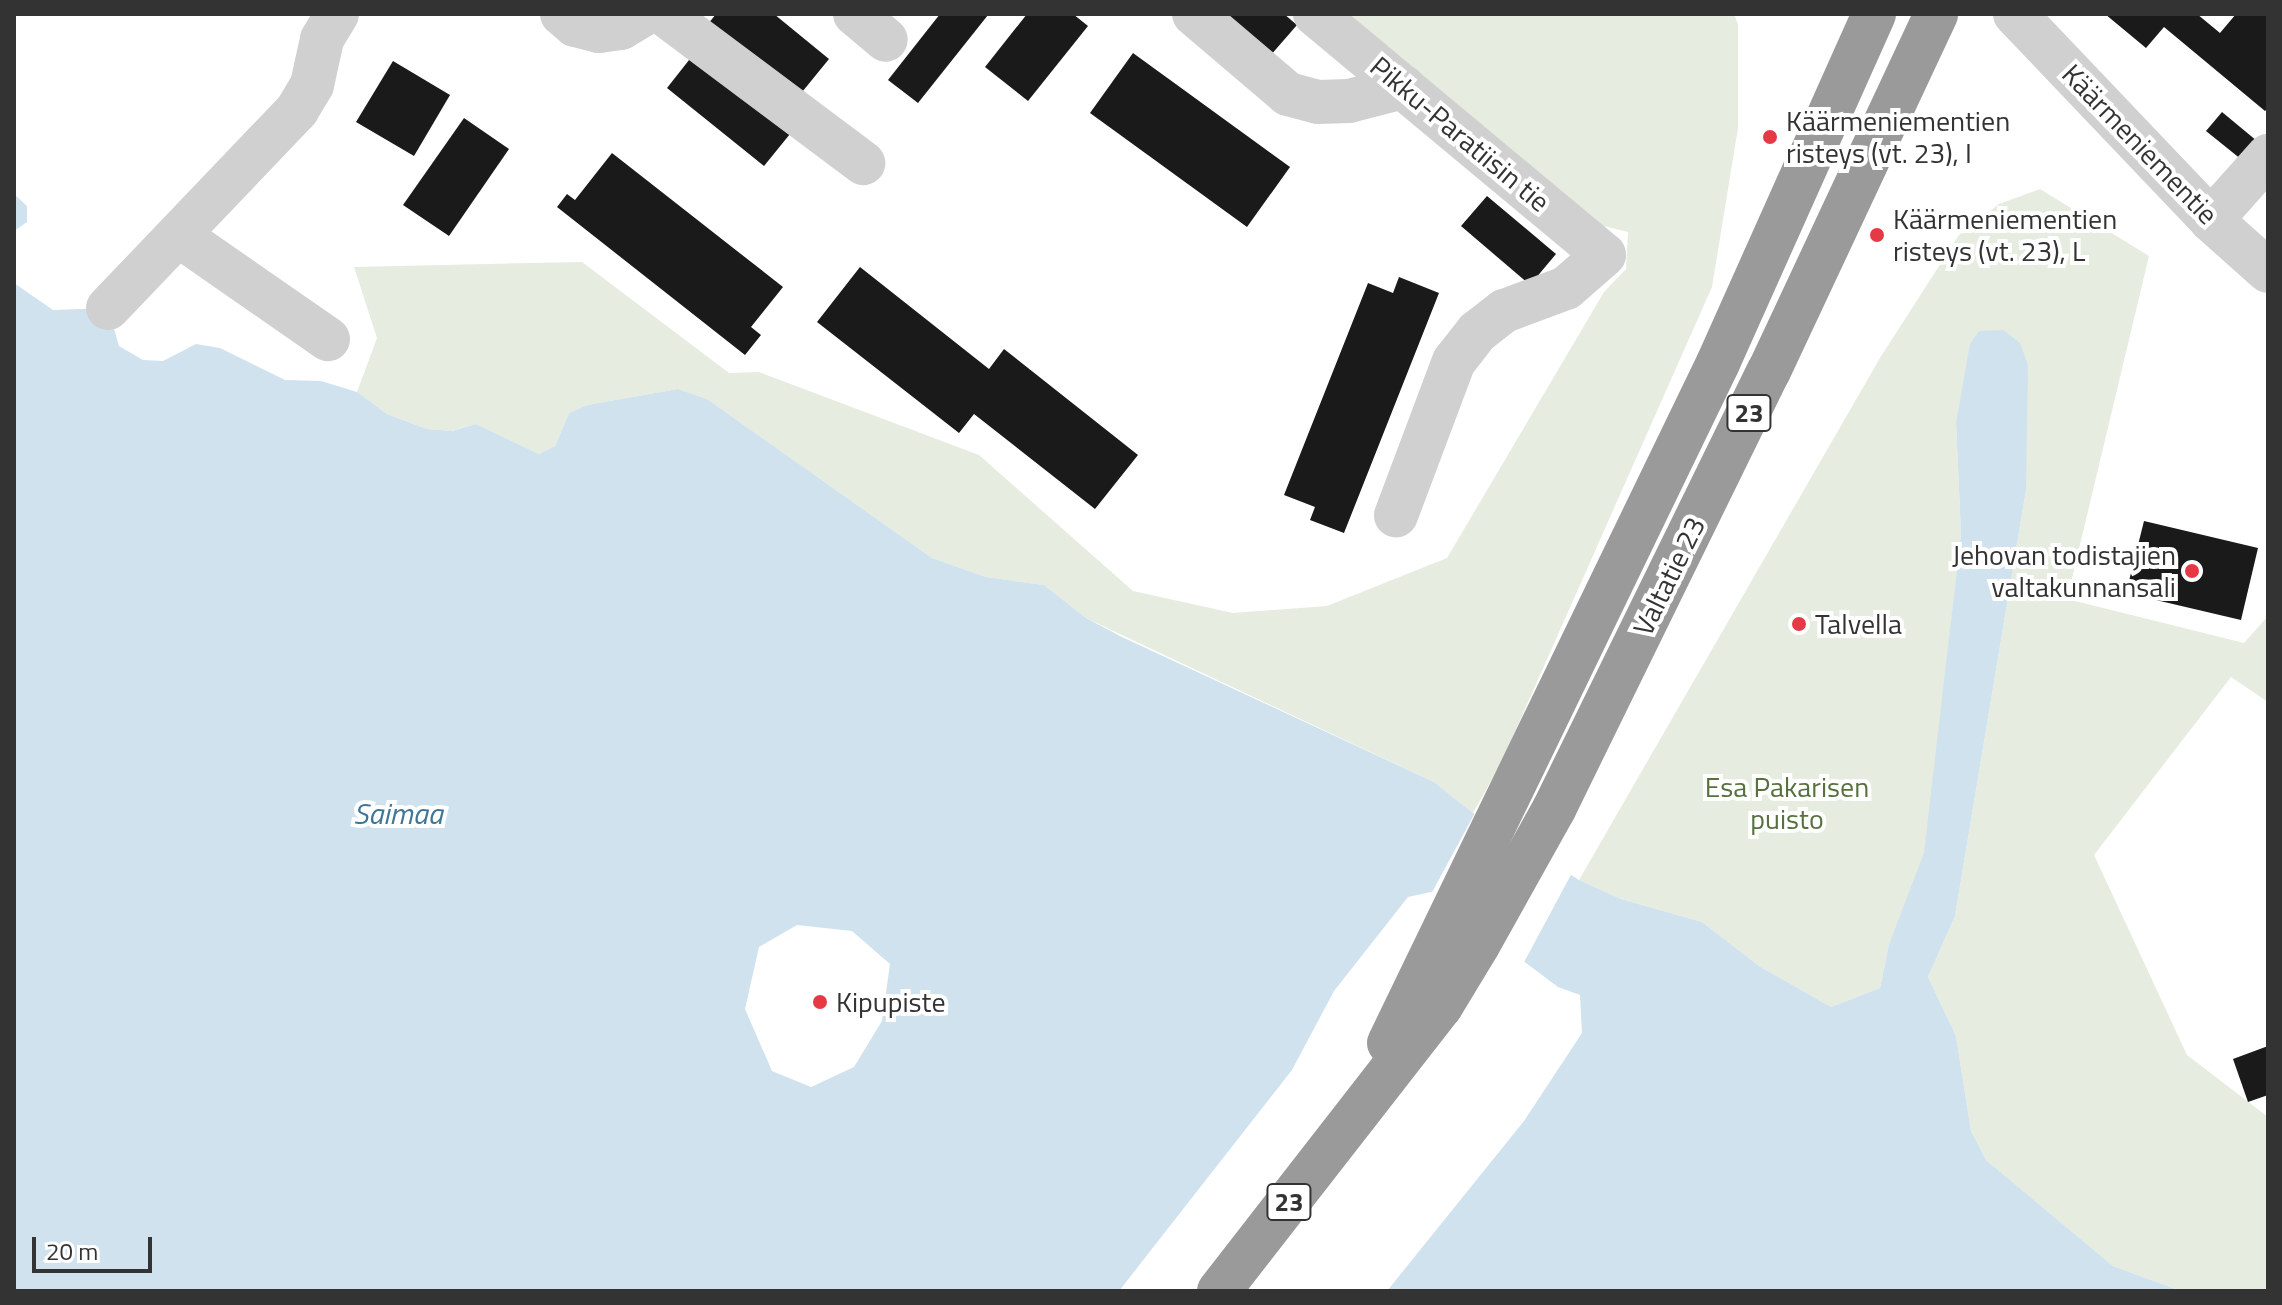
<!DOCTYPE html>
<html>
<head>
<meta charset="utf-8">
<style>
  body { margin:0 }
  #map { position:relative; width:2282px; height:1305px; overflow:hidden; background:#fff; font-family:"Titillium Web",sans-serif }
  div>[style] { position:absolute }
  .green>* { inset:0; background:#e6ecdf }
  .water>* { inset:0; background:#cfe2ee }
  .pier>* { inset:0; background:#fff }
  .building>* { inset:0; background:#1a1a1a }
  .minor>* { height:44px; margin:-22px; padding:0 22px; transform-origin:22px; border-radius:22px; background:#d0d0d0 }
  .highway>* { height:44px; margin:-22px; padding:0 22px; transform-origin:22px; border-radius:22px; background:#9a9a9a }
  .dots>* { width:22px; height:22px; translate:-50% -50%; box-sizing:border-box; border:4px solid #fff; border-radius:50% }
  span { translate:-50% -50%; white-space:nowrap; text-align:center; line-height:1.15; -webkit-text-stroke:8px #fff; paint-order:stroke }
  .shield-label span { padding:2px 6px; background:#fff; border:2px solid; border-radius:6px; -webkit-text-stroke-width:0 }
  .shield-label { font-size:26px; color:#333; font-weight:700 }
  .poi-label { font-size:28px; color:#333 }
  .left { translate:0 -50%; text-align:left }
  .right { translate:-100% -50%; text-align:right }
  .street-label { font-size:28px; color:#333 }
  .park-label { font-size:28px; color:#56703f }
  .water-label { font-size:30px; color:#3f7597; font-style:italic }
  .frame { position:absolute; inset:0; border:16px solid #333; pointer-events:none }
  .scale { position:absolute; left:32px; top:1237px; width:120px; height:36px; box-sizing:border-box; border:4px solid #333; border-top:0; padding-left:10px; font-size:24px; line-height:28px; white-space:nowrap; color:#333; -webkit-text-stroke:6px #fff; paint-order:stroke }
</style>
</head>
<body>
<div id="map">
  <div class="green">
    <i style="clip-path:polygon(1344px 14px,1734px 14px,1738px 24px,1738px 128px,1712px 287px,1502px 761px,1473px 813px,1434px 782px,1086px 618px,1044px 585px,986px 577px,932px 558px,707px 399px,678px 389px,587px 405px,569px 413px,555px 446px,539px 454px,476px 424px,451px 431px,427px 429px,387px 414px,357px 392px,377px 338px,354px 267px,582px 262px,729px 373px,759px 372px,979px 455px,1133px 591px,1233px 613px,1327px 606px,1447px 558px,1604px 292px,1626px 269px,1628px 232px,1587px 222px)"></i>
    <i style="clip-path:polygon(2040px 189px,2149px 256px,2067px 599px,2244px 643px,2268px 616px,2268px 702px,2231px 677px,2094px 855px,2187px 1055px,2268px 1117px,2268px 1291px,2181px 1291px,2113px 1266px,1986px 1160px,1971px 1131px,1956px 1036px,1928px 977px,1955px 916px,2026px 490px,1956px 423px,1961px 534px,1925px 853px,1889px 944px,1880px 988px,1831px 1007px,1759px 966px,1702px 922px,1621px 899px,1579px 880px,1880px 358px,1959px 235px,1999px 204px)"></i>
  </div>
  <div class="water">
    <i style="clip-path:polygon(14px 194px,27px 206px,27px 222px,14px 231px)"></i>
    <i style="clip-path:polygon(evenodd,14px 283px,53px 310px,108px 308px,119px 346px,143px 360px,163px 361px,196px 344px,220px 348px,285px 380px,321px 381px,357px 392px,387px 414px,427px 429px,452px 431px,476px 424px,539px 454px,555px 446px,569px 413px,587px 405px,678px 389px,707px 399px,932px 558px,986px 577px,1044px 585px,1086px 618px,1122px 637px,1434px 782px,1473px 813px,1579px 880px,1621px 899px,1702px 922px,1759px 966px,1831px 1007px,1880px 988px,1889px 944px,1924px 853px,1961px 534px,1956px 423px,1970px 344px,1979px 331px,2003px 330px,2020px 343px,2028px 365px,2026px 490px,1955px 916px,1928px 977px,1956px 1036px,1971px 1131px,1986px 1160px,2113px 1266px,2181px 1291px,1387px 1291px,1524px 1121px,1582px 1033px,1580px 995px,1558px 987px,1431px 892px,1408px 897px,1334px 991px,1292px 1070px,1119px 1291px,14px 1291px,14px 283px,797px 925px,852px 931px,890px 964px,882px 1021px,854px 1067px,811px 1087px,772px 1071px,745px 1009px,759px 947px,797px 925px)"></i>
  </div>
  <div class="pier">
    <i style="clip-path:polygon(1476px 811px,1573px 871px,1523px 964px,1430px 896px)"></i>
  </div>
  <div class="building">
    <i style="clip-path:polygon(716px 14px,774px 14px,829px 59px,798px 97px,708px 24px)"></i>
    <i style="clip-path:polygon(940px 14px,988px 15px,918px 103px,888px 80px)"></i>
    <i style="clip-path:polygon(1027px 14px,1073px 14px,1088px 26px,1028px 101px,985px 67px)"></i>
    <i style="clip-path:polygon(1221px 14px,1284px 14px,1297px 25px,1270px 56px)"></i>
    <i style="clip-path:polygon(2105px 14px,2197px 14px,2220px 33px,2236px 14px,2268px 14px,2268px 108px,2265px 111px,2164px 27px,2146px 48px)"></i>
    <i style="clip-path:polygon(1133px 53px,1290px 167px,1247px 227px,1090px 113px)"></i>
    <i style="clip-path:polygon(693px 55px,790px 134px,764px 166px,667px 88px)"></i>
    <i style="clip-path:polygon(393px 61px,450px 95px,414px 156px,356px 122px)"></i>
    <i style="clip-path:polygon(2222px 112px,2257px 141px,2242px 160px,2206px 131px)"></i>
    <i style="clip-path:polygon(464px 118px,509px 149px,449px 236px,403px 205px)"></i>
    <i style="clip-path:polygon(612px 153px,783px 287px,751px 327px,761px 335px,745px 355px,557px 207px,567px 194px,575px 200px)"></i>
    <i style="clip-path:polygon(1487px 196px,1556px 254px,1530px 285px,1461px 226px)"></i>
    <i style="clip-path:polygon(860px 267px,989px 369px,1004px 349px,1138px 455px,1095px 509px,974px 414px,959px 433px,817px 322px)"></i>
    <i style="clip-path:polygon(1399px 277px,1439px 293px,1344px 533px,1310px 520px,1315px 507px,1284px 495px,1368px 283px,1393px 293px)"></i>
    <i style="clip-path:polygon(2144px 521px,2258px 548px,2241px 620px,2126px 593px)"></i>
    <i style="clip-path:polygon(2268px 1046px,2268px 1095px,2248px 1102px,2233px 1059px)"></i>
  </div>
  <div class="minor">
    <i style="left:562px;top:14px;width:17px;rotate:40deg"></i>
    <i style="left:575px;top:25px;width:25px;rotate:14deg"></i>
    <i style="left:599px;top:31px;width:22px;rotate:-8deg"></i>
    <i style="left:621px;top:28px;width:27px;rotate:-31deg"></i>
    <i style="left:664px;top:14px;width:249px;rotate:36.8deg"></i>
    <i style="left:855px;top:14px;width:40px;rotate:40deg"></i>
    <i style="left:1194px;top:14px;width:123px;rotate:40.4deg"></i>
    <i style="left:1288px;top:94px;width:31px;rotate:15deg"></i>
    <i style="left:1318px;top:102px;width:31px;rotate:-2deg"></i>
    <i style="left:1349px;top:101px;width:56px;rotate:-14.5deg"></i>
    <i style="left:1315px;top:14px;width:376px;rotate:39.8deg"></i>
    <i style="left:1604px;top:255px;width:50px;rotate:139deg"></i>
    <i style="left:1566px;top:288px;width:66px;rotate:159.6deg"></i>
    <i style="left:1504px;top:311px;width:34px;rotate:142deg"></i>
    <i style="left:1477px;top:332px;width:37px;rotate:128deg"></i>
    <i style="left:1454px;top:361px;width:165px;rotate:110.6deg"></i>
    <i style="left:2015px;top:14px;width:284px;rotate:46.4deg"></i>
    <i style="left:2211px;top:220px;width:76px;rotate:41.8deg"></i>
    <i style="left:2211px;top:220px;width:86px;rotate:-48.3deg"></i>
    <i style="left:181px;top:237px;width:179px;rotate:34.8deg"></i>
    <i style="left:108px;top:308px;width:274px;rotate:-46.3deg"></i>
    <i style="left:297px;top:110px;width:29px;rotate:-59deg"></i>
    <i style="left:312px;top:85px;width:47px;rotate:-77.7deg"></i>
    <i style="left:322px;top:39px;width:29px;rotate:-59deg"></i>
  </div>
  <div class="highway">
    <i style="left:1389px;top:1043px;width:755px;rotate:-64.18deg"></i>
    <i style="left:1718px;top:363px;width:382px;rotate:-65.9deg"></i>
    <i style="left:1219px;top:1291px;width:361px;rotate:-52.1deg"></i>
    <i style="left:1441px;top:1006px;width:71px;rotate:-58.8deg"></i>
    <i style="left:1478px;top:945px;width:156px;rotate:-60.8deg"></i>
    <i style="left:1554px;top:809px;width:488px;rotate:-63.9deg"></i>
    <i style="left:1769px;top:371px;width:394px;rotate:-64.9deg"></i>
  </div>
  <div class="dots">
    <i style="left:1770px;top:137px;background:#e63946"></i>
    <i style="left:1877px;top:235px;background:#e63946"></i>
    <i style="left:2192px;top:571px;background:#e63946"></i>
    <i style="left:1799px;top:624px;background:#e63946"></i>
    <i style="left:820px;top:1002px;background:#e63946"></i>
  </div>
  <div class="shield-label">
    <span style="left:1749px;top:413px">23</span>
    <span style="left:1289px;top:1202px">23</span>
  </div>
  <div class="poi-label">
    <span class="left" style="left:1786px;top:137px">Käärmeniementien<br>risteys (vt. 23), I</span>
    <span class="left" style="left:1893px;top:235px">Käärmeniementien<br>risteys (vt. 23), L</span>
    <span class="right" style="left:2176px;top:571px">Jehovan todistajien<br>valtakunnansali</span>
    <span class="left" style="left:1815px;top:624px">Talvella</span>
    <span class="left" style="left:836px;top:1002px">Kipupiste</span>
  </div>
  <div class="street-label">
    <span style="left:1460px;top:134px;rotate:40deg">Pikku-Paratiisin tie</span>
    <span style="left:2140px;top:144px;rotate:46deg">Käärmeniementie</span>
    <span style="left:1669px;top:576px;rotate:-64deg">Valtatie 23</span>
  </div>
  <div class="park-label">
    <span style="left:1787px;top:803px">Esa Pakarisen<br>puisto</span>
  </div>
  <div class="water-label">
    <span style="left:398px;top:813px">Saimaa</span>
  </div>
  <div class="frame"></div>
  <div class="scale">20 m</div>
</div>
</body>
</html>
